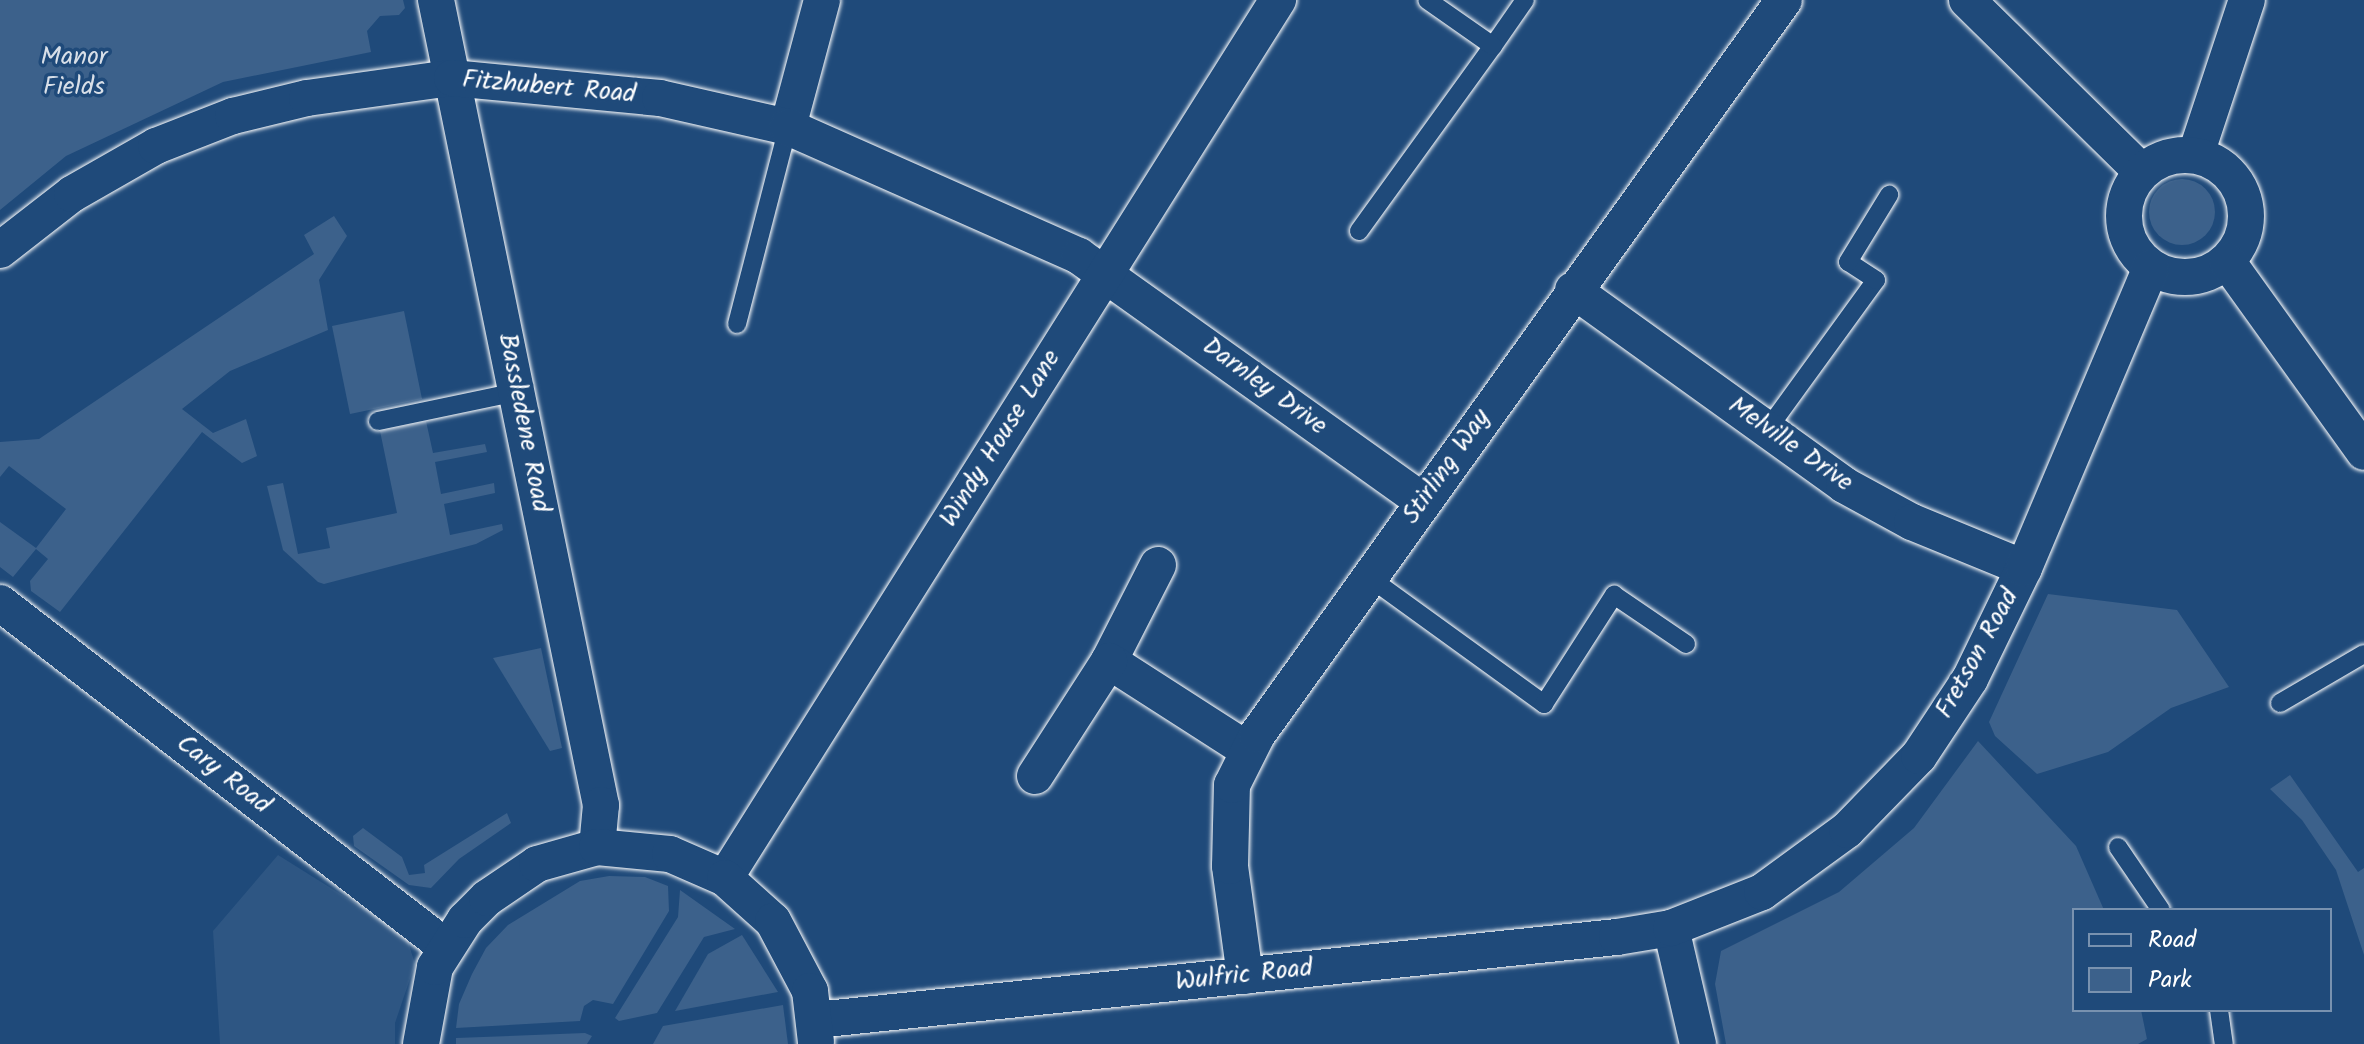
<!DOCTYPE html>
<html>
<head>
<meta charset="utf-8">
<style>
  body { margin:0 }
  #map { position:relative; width:2364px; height:1044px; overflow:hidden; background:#1f4a7a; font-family:Kalam,sans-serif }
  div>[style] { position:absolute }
  .built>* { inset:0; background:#2e5683 }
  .green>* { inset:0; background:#3c618b }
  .round { border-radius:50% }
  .roads { filter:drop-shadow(0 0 2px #fff) drop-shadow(0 0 2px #fff) }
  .lane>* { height:18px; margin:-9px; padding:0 9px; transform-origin:9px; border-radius:9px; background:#1f4a7a }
  .street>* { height:36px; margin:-18px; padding:0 18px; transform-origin:18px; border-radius:18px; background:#1f4a7a }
  .street>.ring { margin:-18px; padding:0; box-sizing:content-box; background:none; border:36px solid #1f4a7a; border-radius:50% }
  span { translate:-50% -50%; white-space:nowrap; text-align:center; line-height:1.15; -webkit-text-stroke:7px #1f4a7a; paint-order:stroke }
  .park-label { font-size:26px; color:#d8dfe8 }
  .street-label { font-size:26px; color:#fff }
  .legend { position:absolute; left:2072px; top:908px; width:260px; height:104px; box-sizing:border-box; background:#1f4a7a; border:2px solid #7992af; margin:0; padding:10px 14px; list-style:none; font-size:24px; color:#fff }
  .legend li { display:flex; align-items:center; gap:16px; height:40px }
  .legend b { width:40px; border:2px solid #7992af }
</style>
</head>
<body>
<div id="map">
  <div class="built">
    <i style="clip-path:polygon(278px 855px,406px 935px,415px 964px,395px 1023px,395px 1044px,220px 1044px,213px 931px)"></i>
  </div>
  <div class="green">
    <i style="clip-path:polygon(0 0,403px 0,405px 8px,399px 15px,380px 16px,367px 31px,371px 52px,223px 82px,66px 156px,0 210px)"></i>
    <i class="round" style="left:2149px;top:179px;width:66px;height:66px"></i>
    <i style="clip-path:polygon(334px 216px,347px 236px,319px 280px,328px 330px,230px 371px,182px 409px,213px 433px,246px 419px,257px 456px,242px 463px,202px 432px,60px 612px,31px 591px,30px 581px,48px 559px,36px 549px,13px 577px,0 567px,0 522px,36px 548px,66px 509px,9px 466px,0 477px,0 442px,39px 439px,314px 254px,304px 235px)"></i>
    <i style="clip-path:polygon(404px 311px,422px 399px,350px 414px,332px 326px)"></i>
    <i style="clip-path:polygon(426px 421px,433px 453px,485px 444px,487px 452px,435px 462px,441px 494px,494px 483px,495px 493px,444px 504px,450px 535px,502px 524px,503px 530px,476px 544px,324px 584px,318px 582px,283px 550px,267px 486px,283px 483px,298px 554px,330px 548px,326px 528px,397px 513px,380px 431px)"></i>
    <i style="clip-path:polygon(2048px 594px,2177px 610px,2229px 687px,2171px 708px,2108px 752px,2037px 774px,1995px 736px,1989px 722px)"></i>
    <i style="clip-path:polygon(541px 648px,562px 748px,550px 751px,493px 658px)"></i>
    <i style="clip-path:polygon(1978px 741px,2076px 846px,2104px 910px,2074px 910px,2074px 1010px,2141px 1010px,2147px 1039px,2138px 1044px,1726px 1044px,1715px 984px,1721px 951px,1839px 892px,1914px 828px)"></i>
    <i style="clip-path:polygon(2290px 775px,2358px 872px,2364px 868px,2364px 955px,2336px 870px,2302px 820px,2270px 789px)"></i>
    <i style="clip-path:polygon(507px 813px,511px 823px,459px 859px,431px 888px,409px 885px,354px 846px,353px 836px,363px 828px,402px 857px,409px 875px,425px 873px,424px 865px)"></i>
    <i style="clip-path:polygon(609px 876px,645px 877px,668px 886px,669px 911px,613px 1004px,593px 1000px,584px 1006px,580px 1021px,456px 1028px,459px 1004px,472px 974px,486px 948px,508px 925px,580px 881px)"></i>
    <i style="clip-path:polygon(680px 890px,735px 929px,704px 937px,657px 1013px,619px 1021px,615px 1018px,678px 917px)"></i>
    <i style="clip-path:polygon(742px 935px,778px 992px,675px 1011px,708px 954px)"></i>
    <i style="clip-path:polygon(783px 1005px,788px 1044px,653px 1044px,663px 1026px)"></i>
    <i style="clip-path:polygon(585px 1033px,592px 1036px,587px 1044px,456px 1044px,456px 1038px)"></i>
  </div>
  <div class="roads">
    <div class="lane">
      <i style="left:1493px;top:46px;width:56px;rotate:-55.2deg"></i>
      <i style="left:1359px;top:231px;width:228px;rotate:-54.1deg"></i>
      <i style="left:1493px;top:46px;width:80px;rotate:-145.1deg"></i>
      <i style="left:737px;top:324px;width:203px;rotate:-75.5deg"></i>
      <i style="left:378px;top:421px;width:142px;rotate:-11.8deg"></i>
      <i style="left:1767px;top:430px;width:185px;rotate:-54deg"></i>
      <i style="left:1876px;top:280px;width:33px;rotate:-147deg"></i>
      <i style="left:1848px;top:262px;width:79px;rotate:-58.5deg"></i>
      <i style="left:1370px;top:578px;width:215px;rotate:35.9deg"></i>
      <i style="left:1544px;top:704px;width:130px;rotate:-57.3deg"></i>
      <i style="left:1614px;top:595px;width:87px;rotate:34.2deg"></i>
      <i style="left:2280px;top:703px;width:97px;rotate:-30.3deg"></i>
      <i style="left:2118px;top:847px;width:76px;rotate:55.7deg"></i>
      <i style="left:2219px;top:1010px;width:34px;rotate:82deg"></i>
    </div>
    <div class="street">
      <i style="left:436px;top:0;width:822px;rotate:78.42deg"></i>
      <i style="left:601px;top:805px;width:42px;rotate:95.4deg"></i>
      <i style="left:1967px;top:0;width:245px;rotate:44.5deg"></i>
      <i style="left:788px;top:127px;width:131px;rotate:-75deg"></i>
      <i style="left:2196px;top:154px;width:162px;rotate:-71.7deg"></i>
      <i class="ring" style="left:2124px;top:155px;width:86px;height:86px"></i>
      <i style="left:0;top:250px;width:91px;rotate:-37.9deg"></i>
      <i style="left:72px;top:194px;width:97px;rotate:-29.7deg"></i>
      <i style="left:156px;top:146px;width:83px;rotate:-21.3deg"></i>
      <i style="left:233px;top:116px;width:76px;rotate:-13.7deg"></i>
      <i style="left:307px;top:98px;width:146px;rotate:-7.9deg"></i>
      <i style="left:452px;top:78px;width:209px;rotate:5.5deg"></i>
      <i style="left:660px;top:98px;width:131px;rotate:12.8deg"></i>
      <i style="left:788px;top:127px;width:318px;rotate:23.9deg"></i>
      <i style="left:1079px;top:256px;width:422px;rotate:35.5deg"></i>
      <i style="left:2227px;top:261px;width:235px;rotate:54.3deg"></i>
      <i style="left:1573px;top:290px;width:334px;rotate:35.7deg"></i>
      <i style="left:1844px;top:485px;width:77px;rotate:28.6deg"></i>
      <i style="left:1912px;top:522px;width:121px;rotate:22.3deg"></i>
      <i style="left:1158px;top:565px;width:108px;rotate:117deg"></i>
      <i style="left:1109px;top:661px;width:166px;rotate:32.7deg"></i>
      <i style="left:0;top:603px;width:563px;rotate:37.64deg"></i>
      <i style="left:1035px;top:776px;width:137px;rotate:-57.2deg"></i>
      <i style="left:725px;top:878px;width:1038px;rotate:-57.8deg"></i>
      <i style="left:1671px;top:928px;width:119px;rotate:76.9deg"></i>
      <i style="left:1245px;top:976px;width:111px;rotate:-97.8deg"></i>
      <i style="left:1230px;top:866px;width:81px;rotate:-88.6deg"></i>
      <i style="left:1232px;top:785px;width:56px;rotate:-63.4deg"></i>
      <i style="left:1257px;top:735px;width:904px;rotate:-54.36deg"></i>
      <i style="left:816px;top:1020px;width:805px;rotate:-5.92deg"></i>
      <i style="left:1617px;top:937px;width:55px;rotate:-9.5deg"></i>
      <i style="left:1671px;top:928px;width:98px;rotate:-21.6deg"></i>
      <i style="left:1762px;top:892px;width:105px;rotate:-36.1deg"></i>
      <i style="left:1847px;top:830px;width:103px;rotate:-45.8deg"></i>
      <i style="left:1919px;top:756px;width:92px;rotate:-56.5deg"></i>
      <i style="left:1970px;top:679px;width:123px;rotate:-64.1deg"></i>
      <i style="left:2024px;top:568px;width:326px;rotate:-67.1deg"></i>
      <i style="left:421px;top:1044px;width:78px;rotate:-79.7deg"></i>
      <i style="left:435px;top:967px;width:56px;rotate:-57.4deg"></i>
      <i style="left:465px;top:920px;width:31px;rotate:-45deg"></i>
      <i style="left:487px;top:898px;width:60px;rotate:-34.2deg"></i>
      <i style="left:537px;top:864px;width:62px;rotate:-15.8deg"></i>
      <i style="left:597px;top:847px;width:73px;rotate:5.5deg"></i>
      <i style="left:670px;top:854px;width:60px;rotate:23.6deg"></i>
      <i style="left:725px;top:878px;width:64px;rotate:41.9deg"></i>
      <i style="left:773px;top:921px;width:79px;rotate:62.1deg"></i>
      <i style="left:810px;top:991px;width:51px;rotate:83.3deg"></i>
    </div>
  </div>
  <div class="park-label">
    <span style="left:74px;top:73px">Manor<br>Fields</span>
  </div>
  <div class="street-label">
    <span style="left:549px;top:88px;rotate:5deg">Fitzhubert Road</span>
    <span style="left:1264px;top:387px;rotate:36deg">Darnley Drive</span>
    <span style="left:523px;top:423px;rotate:79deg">Bassledene Road</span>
    <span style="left:1001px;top:439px;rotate:-58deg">Windy House Lane</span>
    <span style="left:1790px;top:445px;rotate:35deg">Melville Drive</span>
    <span style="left:1447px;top:467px;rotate:-55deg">Stirling Way</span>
    <span style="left:1978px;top:654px;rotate:-61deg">Fretson Road</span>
    <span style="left:223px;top:775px;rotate:38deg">Cary Road</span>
    <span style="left:1244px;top:976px;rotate:-6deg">Wulfric Road</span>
  </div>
  <ul class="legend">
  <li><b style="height:10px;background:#1f4a7a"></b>Road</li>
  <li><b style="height:22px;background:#3c618b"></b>Park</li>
  </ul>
</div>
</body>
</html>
